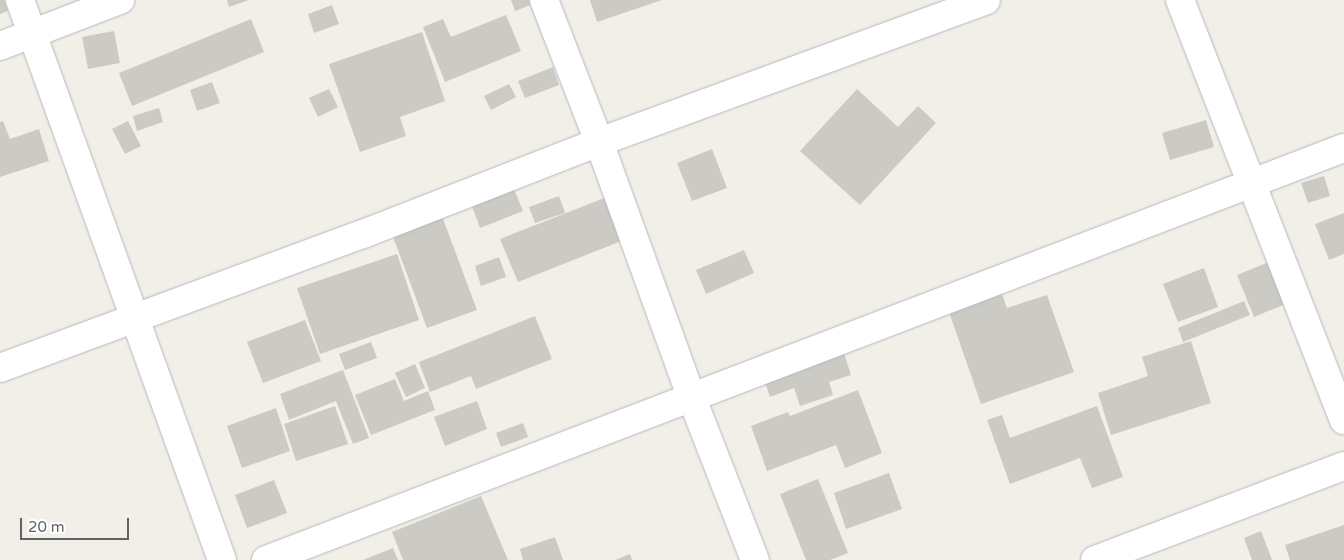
<!DOCTYPE html>
<html>
<head>
<meta charset="utf-8">
<style>
  body { margin:0 }
  #map { position:relative; width:1344px; height:560px; overflow:hidden; background:#f1efe8; font-family:"Varela Round",sans-serif }
  div>[style] { position:absolute }
  .building>* { inset:0; background:#cccac5 }
  .roads { filter:drop-shadow(0 0 1px #b5b8bc) drop-shadow(0 0 1px #b5b8bc) }
  .minor>* { height:28px; margin:-14px; padding:0 14px; transform-origin:14px; border-radius:14px; background:#fff }
  span { translate:-50% -50%; white-space:nowrap; text-align:center; line-height:1.15; -webkit-text-stroke:4.5px #fff; paint-order:stroke }
  .scale { position:absolute; left:20px; top:518px; width:109px; height:22px; box-sizing:border-box; border:2px solid #5f6368; border-top:0; padding-left:6px; font-size:15px; line-height:18px; white-space:nowrap; color:#5f6368; -webkit-text-stroke:4px #fff; paint-order:stroke }
</style>
</head>
<body>
<div id="map">
  <div class="building">
    <i style="clip-path:polygon(0 0,4px 0,8px 11px,0 14px)"></i>
    <i style="clip-path:polygon(227px 0,249px 0,229px 7px)"></i>
    <i style="clip-path:polygon(511px 0,529px 0,531px 5px,515px 11px)"></i>
    <i style="clip-path:polygon(590px 0,662px 0,597px 22px)"></i>
    <i style="clip-path:polygon(332px 5px,339px 24px,314px 33px,308px 14px)"></i>
    <i style="clip-path:polygon(506px 15px,521px 51px,445px 82px,423px 27px,443px 19px,451px 37px)"></i>
    <i style="clip-path:polygon(251px 19px,264px 52px,132px 106px,119px 73px)"></i>
    <i style="clip-path:polygon(114px 31px,120px 63px,88px 69px,82px 37px)"></i>
    <i style="clip-path:polygon(422px 32px,445px 101px,400px 117px,406px 136px,360px 152px,329px 64px)"></i>
    <i style="clip-path:polygon(553px 67px,559px 85px,525px 98px,518px 81px)"></i>
    <i style="clip-path:polygon(212px 82px,220px 103px,197px 111px,190px 90px)"></i>
    <i style="clip-path:polygon(509px 84px,516px 97px,491px 110px,484px 96px)"></i>
    <i style="clip-path:polygon(329px 89px,338px 107px,318px 117px,309px 98px)"></i>
    <i style="clip-path:polygon(857px 89px,898px 127px,918px 106px,936px 123px,860px 205px,800px 151px)"></i>
    <i style="clip-path:polygon(159px 108px,163px 122px,137px 131px,133px 116px)"></i>
    <i style="clip-path:polygon(1206px 120px,1214px 147px,1170px 160px,1162px 133px)"></i>
    <i style="clip-path:polygon(3px 121px,10px 139px,39px 129px,49px 161px,0 177px,0 122px)"></i>
    <i style="clip-path:polygon(128px 121px,141px 146px,125px 154px,112px 129px)"></i>
    <i style="clip-path:polygon(712px 149px,727px 188px,692px 201px,677px 163px)"></i>
    <i style="clip-path:polygon(1324px 176px,1330px 196px,1308px 203px,1301px 183px)"></i>
    <i style="clip-path:polygon(514px 189px,523px 211px,480px 228px,472px 206px)"></i>
    <i style="clip-path:polygon(559px 196px,565px 213px,535px 223px,529px 207px)"></i>
    <i style="clip-path:polygon(607px 197px,624px 240px,518px 282px,500px 239px)"></i>
    <i style="clip-path:polygon(436px 200px,477px 310px,427px 328px,386px 218px)"></i>
    <i style="clip-path:polygon(1344px 213px,1344px 254px,1329px 260px,1315px 224px)"></i>
    <i style="clip-path:polygon(744px 250px,754px 273px,706px 294px,696px 270px)"></i>
    <i style="clip-path:polygon(397px 254px,419px 320px,320px 354px,297px 288px)"></i>
    <i style="clip-path:polygon(499px 257px,506px 277px,481px 286px,475px 266px)"></i>
    <i style="clip-path:polygon(1276px 259px,1293px 301px,1254px 317px,1237px 275px)"></i>
    <i style="clip-path:polygon(1204px 268px,1218px 307px,1178px 322px,1163px 284px)"></i>
    <i style="clip-path:polygon(1002px 294px,1007px 308px,1047px 295px,1074px 372px,981px 404px,949px 312px)"></i>
    <i style="clip-path:polygon(1244px 301px,1250px 315px,1183px 342px,1178px 328px)"></i>
    <i style="clip-path:polygon(535px 316px,552px 359px,476px 389px,471px 376px,430px 392px,419px 362px)"></i>
    <i style="clip-path:polygon(305px 320px,321px 361px,263px 383px,247px 342px)"></i>
    <i style="clip-path:polygon(1191px 341px,1211px 403px,1111px 435px,1098px 393px,1148px 376px,1142px 357px)"></i>
    <i style="clip-path:polygon(371px 342px,377px 358px,345px 370px,339px 354px)"></i>
    <i style="clip-path:polygon(842px 347px,851px 375px,829px 382px,833px 395px,800px 406px,794px 388px,770px 397px,762px 373px)"></i>
    <i style="clip-path:polygon(415px 364px,425px 388px,406px 397px,395px 373px)"></i>
    <i style="clip-path:polygon(343px 370px,369px 438px,353px 444px,336px 401px,289px 420px,280px 394px)"></i>
    <i style="clip-path:polygon(395px 379px,404px 401px,428px 391px,435px 410px,371px 435px,355px 395px)"></i>
    <i style="clip-path:polygon(858px 390px,882px 453px,845px 468px,836px 445px,767px 471px,751px 426px,788px 412px,790px 416px)"></i>
    <i style="clip-path:polygon(477px 401px,487px 429px,445px 446px,434px 417px)"></i>
    <i style="clip-path:polygon(335px 406px,348px 444px,296px 461px,284px 424px)"></i>
    <i style="clip-path:polygon(1097px 406px,1123px 477px,1092px 488px,1080px 458px,1010px 484px,987px 420px,1002px 415px,1010px 438px)"></i>
    <i style="clip-path:polygon(276px 408px,290px 451px,242px 468px,227px 426px)"></i>
    <i style="clip-path:polygon(523px 423px,528px 437px,501px 447px,496px 433px)"></i>
    <i style="clip-path:polygon(889px 473px,902px 509px,846px 529px,834px 493px)"></i>
    <i style="clip-path:polygon(818px 479px,848px 553px,830px 560px,806px 560px,780px 494px)"></i>
    <i style="clip-path:polygon(274px 480px,287px 513px,247px 528px,235px 495px)"></i>
    <i style="clip-path:polygon(481px 496px,508px 560px,403px 560px,392px 532px)"></i>
    <i style="clip-path:polygon(1344px 525px,1344px 560px,1290px 560px,1285px 545px)"></i>
    <i style="clip-path:polygon(1261px 531px,1272px 560px,1252px 560px,1244px 538px)"></i>
    <i style="clip-path:polygon(555px 537px,563px 560px,523px 560px,520px 549px)"></i>
    <i style="clip-path:polygon(393px 548px,398px 560px,363px 560px)"></i>
    <i style="clip-path:polygon(630px 554px,632px 560px,615px 560px)"></i>
  </div>
  <div class="roads">
    <div class="minor">
      <i style="left:20px;top:0;width:595px;rotate:70.16deg"></i>
      <i style="left:544px;top:0;width:152px;rotate:68.8deg"></i>
      <i style="left:599px;top:142px;width:270px;rotate:70.1deg"></i>
      <i style="left:691px;top:396px;width:176px;rotate:68.7deg"></i>
      <i style="left:1180px;top:0;width:451px;rotate:68.7deg"></i>
      <i style="left:0;top:46px;width:129px;rotate:-21deg"></i>
      <i style="left:0;top:368px;width:387px;rotate:-20.3deg"></i>
      <i style="left:363px;top:234px;width:253px;rotate:-21.3deg"></i>
      <i style="left:599px;top:142px;width:412px;rotate:-20.1deg"></i>
      <i style="left:266px;top:560px;width:1154px;rotate:-20.92deg"></i>
      <i style="left:1095px;top:560px;width:266px;rotate:-20.7deg"></i>
    </div>
  </div>
  <div class="scale">20 m</div>
</div>
</body>
</html>
